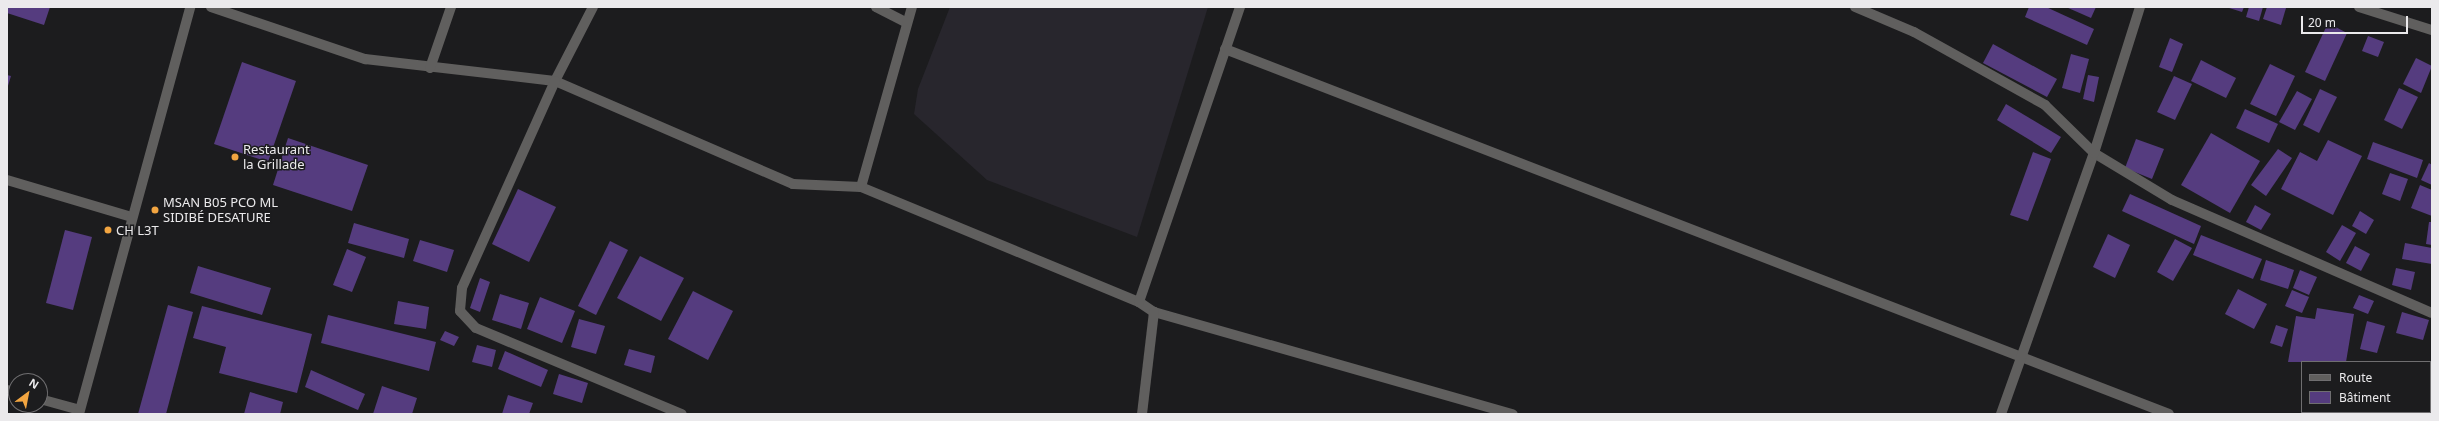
<!DOCTYPE html>
<html>
<head>
<meta charset="utf-8">
<style>
  body { margin:0 }
  #map { position:relative; width:2439px; height:421px; overflow:hidden; background:#1c1c1e; font-family:"Noto Sans",sans-serif }
  div>[style] { position:absolute }
  .built>* { inset:0; background:#28262d }
  .building>* { inset:0; background:#553c7f }
  .street>* { height:10px; margin:-5px; padding:0 5px; transform-origin:5px; border-radius:5px; background:#605f5e }
  .dots>* { width:11px; height:11px; translate:-50% -50%; box-sizing:border-box; border:2px solid #1c1c1e; border-radius:50% }
  span { translate:-50% -50%; white-space:nowrap; text-align:center; line-height:1.15; -webkit-text-stroke:3px #1c1c1e; paint-order:stroke }
  .poi-label { font-size:13px; color:#ebeaec }
  .left { translate:0 -50%; text-align:left }
  .frame { position:absolute; inset:0; border:8px solid #ebeaec; pointer-events:none }
  .legend { position:absolute; left:2301px; top:361px; width:130px; height:52px; box-sizing:border-box; background:#1c1c1e; border:1px solid #6f6e70; margin:0; padding:5px 7px; list-style:none; font-size:12px; color:#ebeaec }
  .legend li { display:flex; align-items:center; gap:8px; height:20px }
  .legend b { width:20px; border:1px solid #6f6e70 }
  .north { position:absolute; left:8px; top:373px; width:40px; height:40px; box-sizing:border-box; background:#1c1c1e; border:1px solid #6f6e70; border-radius:50%; rotate:32deg; font-size:11px; font-weight:700; line-height:16px; text-align:center; color:#ebeaec }
  .north::after { content:''; display:block; margin:auto; width:14px; height:18px; background:#f2a541; clip-path:polygon(50% 0,100% 100%,50% 72%,0 100%) }
  .scale { position:absolute; left:2301px; top:16px; width:107px; height:18px; box-sizing:border-box; border:2px solid #ebeaec; border-top:0; padding-left:5px; font-size:12px; line-height:14px; white-space:nowrap; color:#ebeaec; -webkit-text-stroke:3px #1c1c1e; paint-order:stroke }
</style>
</head>
<body>
<div id="map">
  <div class="built">
    <i style="clip-path:polygon(950px 7px,1208px 7px,1137px 237px,987px 180px,914px 114px,918px 89px)"></i>
  </div>
  <div class="building">
    <i style="clip-path:polygon(7px 7px,50px 7px,44px 25px,7px 13px)"></i>
    <i style="clip-path:polygon(2029px 7px,2046px 7px,2094px 29px,2087px 45px,2025px 17px)"></i>
    <i style="clip-path:polygon(2066px 7px,2096px 7px,2091px 18px)"></i>
    <i style="clip-path:polygon(2226px 7px,2244px 7px,2242px 12px)"></i>
    <i style="clip-path:polygon(2249px 7px,2263px 7px,2259px 21px,2246px 17px)"></i>
    <i style="clip-path:polygon(2267px 7px,2286px 8px,2281px 25px,2263px 19px)"></i>
    <i style="clip-path:polygon(2328px 23px,2347px 33px,2325px 81px,2305px 72px)"></i>
    <i style="clip-path:polygon(2368px 36px,2384px 42px,2378px 57px,2362px 51px)"></i>
    <i style="clip-path:polygon(2170px 38px,2183px 44px,2172px 72px,2159px 67px)"></i>
    <i style="clip-path:polygon(1993px 44px,2057px 79px,2047px 97px,1983px 63px)"></i>
    <i style="clip-path:polygon(2071px 54px,2089px 59px,2080px 93px,2062px 88px)"></i>
    <i style="clip-path:polygon(2416px 58px,2432px 66px,2421px 93px,2403px 84px)"></i>
    <i style="clip-path:polygon(2201px 60px,2236px 78px,2226px 98px,2191px 81px)"></i>
    <i style="clip-path:polygon(242px 62px,296px 81px,268px 162px,214px 144px)"></i>
    <i style="clip-path:polygon(2270px 64px,2295px 76px,2276px 116px,2250px 104px)"></i>
    <i style="clip-path:polygon(7px 75px,11px 76px,7px 89px)"></i>
    <i style="clip-path:polygon(2088px 75px,2099px 77px,2094px 102px,2083px 99px)"></i>
    <i style="clip-path:polygon(2174px 76px,2192px 84px,2175px 120px,2157px 112px)"></i>
    <i style="clip-path:polygon(2399px 88px,2418px 97px,2402px 129px,2384px 120px)"></i>
    <i style="clip-path:polygon(2320px 89px,2337px 97px,2319px 133px,2303px 125px)"></i>
    <i style="clip-path:polygon(2297px 91px,2312px 99px,2295px 130px,2279px 122px)"></i>
    <i style="clip-path:polygon(2006px 104px,2061px 137px,2051px 153px,1997px 120px)"></i>
    <i style="clip-path:polygon(2245px 109px,2278px 124px,2269px 143px,2236px 128px)"></i>
    <i style="clip-path:polygon(2211px 133px,2260px 161px,2230px 213px,2181px 185px)"></i>
    <i style="clip-path:polygon(288px 138px,368px 165px,352px 211px,273px 185px)"></i>
    <i style="clip-path:polygon(2136px 139px,2164px 149px,2152px 179px,2125px 168px)"></i>
    <i style="clip-path:polygon(2328px 140px,2362px 156px,2333px 215px,2281px 189px,2300px 152px,2317px 161px)"></i>
    <i style="clip-path:polygon(2373px 142px,2423px 160px,2417px 178px,2367px 159px)"></i>
    <i style="clip-path:polygon(2278px 149px,2292px 158px,2266px 196px,2251px 185px)"></i>
    <i style="clip-path:polygon(2033px 152px,2051px 159px,2028px 221px,2010px 215px)"></i>
    <i style="clip-path:polygon(2429px 163px,2432px 165px,2432px 185px,2421px 180px)"></i>
    <i style="clip-path:polygon(2390px 173px,2408px 179px,2400px 201px,2382px 194px)"></i>
    <i style="clip-path:polygon(2420px 185px,2432px 190px,2432px 216px,2411px 208px)"></i>
    <i style="clip-path:polygon(518px 189px,556px 207px,529px 262px,492px 244px)"></i>
    <i style="clip-path:polygon(2130px 194px,2201px 226px,2194px 244px,2122px 211px)"></i>
    <i style="clip-path:polygon(2255px 205px,2271px 214px,2261px 230px,2246px 222px)"></i>
    <i style="clip-path:polygon(2360px 211px,2374px 220px,2366px 234px,2352px 226px)"></i>
    <i style="clip-path:polygon(2429px 222px,2432px 222px,2432px 245px,2426px 244px)"></i>
    <i style="clip-path:polygon(354px 223px,409px 239px,404px 258px,348px 243px)"></i>
    <i style="clip-path:polygon(2342px 225px,2356px 233px,2340px 261px,2326px 252px)"></i>
    <i style="clip-path:polygon(65px 230px,92px 237px,73px 310px,46px 303px)"></i>
    <i style="clip-path:polygon(2108px 234px,2130px 245px,2115px 278px,2093px 267px)"></i>
    <i style="clip-path:polygon(2201px 235px,2262px 259px,2253px 279px,2193px 255px)"></i>
    <i style="clip-path:polygon(2175px 239px,2192px 248px,2173px 281px,2157px 272px)"></i>
    <i style="clip-path:polygon(420px 240px,454px 250px,447px 272px,413px 261px)"></i>
    <i style="clip-path:polygon(610px 241px,628px 250px,596px 315px,578px 306px)"></i>
    <i style="clip-path:polygon(2405px 243px,2432px 248px,2432px 264px,2402px 259px)"></i>
    <i style="clip-path:polygon(2355px 246px,2370px 254px,2361px 271px,2346px 263px)"></i>
    <i style="clip-path:polygon(347px 249px,366px 257px,352px 292px,333px 285px)"></i>
    <i style="clip-path:polygon(640px 256px,684px 278px,661px 321px,617px 298px)"></i>
    <i style="clip-path:polygon(2266px 260px,2294px 270px,2288px 289px,2260px 280px)"></i>
    <i style="clip-path:polygon(198px 266px,271px 288px,262px 315px,190px 293px)"></i>
    <i style="clip-path:polygon(2396px 268px,2415px 272px,2411px 290px,2392px 285px)"></i>
    <i style="clip-path:polygon(2300px 270px,2317px 277px,2309px 295px,2293px 288px)"></i>
    <i style="clip-path:polygon(480px 278px,490px 282px,480px 312px,470px 308px)"></i>
    <i style="clip-path:polygon(2238px 289px,2267px 304px,2254px 329px,2225px 314px)"></i>
    <i style="clip-path:polygon(2292px 290px,2309px 297px,2302px 313px,2285px 306px)"></i>
    <i style="clip-path:polygon(693px 291px,733px 311px,708px 360px,668px 339px)"></i>
    <i style="clip-path:polygon(500px 294px,529px 303px,521px 329px,492px 320px)"></i>
    <i style="clip-path:polygon(2359px 295px,2374px 301px,2368px 314px,2353px 308px)"></i>
    <i style="clip-path:polygon(540px 297px,575px 311px,562px 343px,527px 329px)"></i>
    <i style="clip-path:polygon(398px 301px,429px 307px,426px 329px,394px 324px)"></i>
    <i style="clip-path:polygon(168px 305px,193px 312px,166px 414px,138px 414px)"></i>
    <i style="clip-path:polygon(202px 306px,312px 334px,297px 393px,219px 373px,226px 347px,193px 338px)"></i>
    <i style="clip-path:polygon(2317px 308px,2354px 314px,2346px 362px,2288px 362px,2296px 316px,2315px 319px)"></i>
    <i style="clip-path:polygon(2402px 312px,2429px 320px,2423px 340px,2396px 333px)"></i>
    <i style="clip-path:polygon(328px 315px,436px 342px,429px 371px,321px 343px)"></i>
    <i style="clip-path:polygon(579px 319px,605px 326px,596px 354px,571px 347px)"></i>
    <i style="clip-path:polygon(2367px 321px,2385px 326px,2377px 353px,2360px 349px)"></i>
    <i style="clip-path:polygon(2276px 325px,2288px 329px,2282px 347px,2270px 343px)"></i>
    <i style="clip-path:polygon(445px 331px,459px 337px,454px 346px,440px 340px)"></i>
    <i style="clip-path:polygon(477px 345px,496px 350px,492px 367px,472px 362px)"></i>
    <i style="clip-path:polygon(629px 349px,655px 356px,651px 373px,624px 365px)"></i>
    <i style="clip-path:polygon(505px 351px,548px 370px,541px 387px,498px 369px)"></i>
    <i style="clip-path:polygon(311px 370px,365px 394px,358px 410px,305px 387px)"></i>
    <i style="clip-path:polygon(559px 374px,588px 383px,582px 403px,553px 394px)"></i>
    <i style="clip-path:polygon(382px 386px,417px 398px,412px 414px,373px 414px)"></i>
    <i style="clip-path:polygon(250px 392px,283px 402px,280px 414px,244px 414px)"></i>
    <i style="clip-path:polygon(508px 395px,533px 403px,529px 414px,502px 414px)"></i>
  </div>
  <div class="street">
    <i style="left:211px;top:7px;width:163px;rotate:18.7deg"></i>
    <i style="left:365px;top:59px;width:191px;rotate:6.6deg"></i>
    <i style="left:555px;top:81px;width:259px;rotate:23.4deg"></i>
    <i style="left:793px;top:184px;width:68px;rotate:2.5deg"></i>
    <i style="left:861px;top:187px;width:301px;rotate:22.5deg"></i>
    <i style="left:1139px;top:302px;width:18px;rotate:34deg"></i>
    <i style="left:1154px;top:312px;width:373px;rotate:15.9deg"></i>
    <i style="left:593px;top:7px;width:83px;rotate:117.2deg"></i>
    <i style="left:555px;top:81px;width:227px;rotate:114.2deg"></i>
    <i style="left:462px;top:288px;width:23px;rotate:95deg"></i>
    <i style="left:460px;top:311px;width:23px;rotate:47deg"></i>
    <i style="left:476px;top:328px;width:223px;rotate:22.7deg"></i>
    <i style="left:876px;top:7px;width:34px;rotate:27deg"></i>
    <i style="left:1855px;top:7px;width:64px;rotate:23deg"></i>
    <i style="left:1914px;top:32px;width:150px;rotate:29.1deg"></i>
    <i style="left:2045px;top:105px;width:69px;rotate:44.4deg"></i>
    <i style="left:2094px;top:153px;width:91px;rotate:31.1deg"></i>
    <i style="left:2172px;top:200px;width:283px;rotate:23.5deg"></i>
    <i style="left:2359px;top:7px;width:77px;rotate:17.5deg"></i>
    <i style="left:1225px;top:49px;width:1012px;rotate:21.14deg"></i>
    <i style="left:430px;top:68px;width:65px;rotate:-71deg"></i>
    <i style="left:7px;top:180px;width:130px;rotate:16.5deg"></i>
    <i style="left:861px;top:187px;width:187px;rotate:-74.2deg"></i>
    <i style="left:1139px;top:302px;width:312px;rotate:-71.1deg"></i>
    <i style="left:7px;top:390px;width:9px;rotate:18deg"></i>
    <i style="left:40px;top:399px;width:41px;rotate:15.4deg"></i>
    <i style="left:79px;top:414px;width:422px;rotate:-74.7deg"></i>
    <i style="left:1142px;top:414px;width:103px;rotate:-83.3deg"></i>
    <i style="left:2001px;top:414px;width:277px;rotate:-70.4deg"></i>
    <i style="left:2094px;top:153px;width:153px;rotate:-72.5deg"></i>
  </div>
  <div class="dots">
    <i style="left:235px;top:157px;background:#f2a541"></i>
    <i style="left:155px;top:210px;background:#f2a541"></i>
    <i style="left:108px;top:230px;background:#f2a541"></i>
  </div>
  <div class="poi-label">
    <span class="left" style="left:243px;top:157px">Restaurant<br>la Grillade</span>
    <span class="left" style="left:163px;top:210px">MSAN B05 PCO ML<br>SIDIBÉ DESATURE</span>
    <span class="left" style="left:116px;top:230px">CH L3T</span>
  </div>
  <div class="frame"></div>
  <ul class="legend">
  <li><b style="height:5px;background:#605f5e"></b>Route</li>
  <li><b style="height:11px;background:#553c7f"></b>Bâtiment</li>
  </ul>
  <div class="north">N</div>
  <div class="scale">20 m</div>
</div>
</body>
</html>
